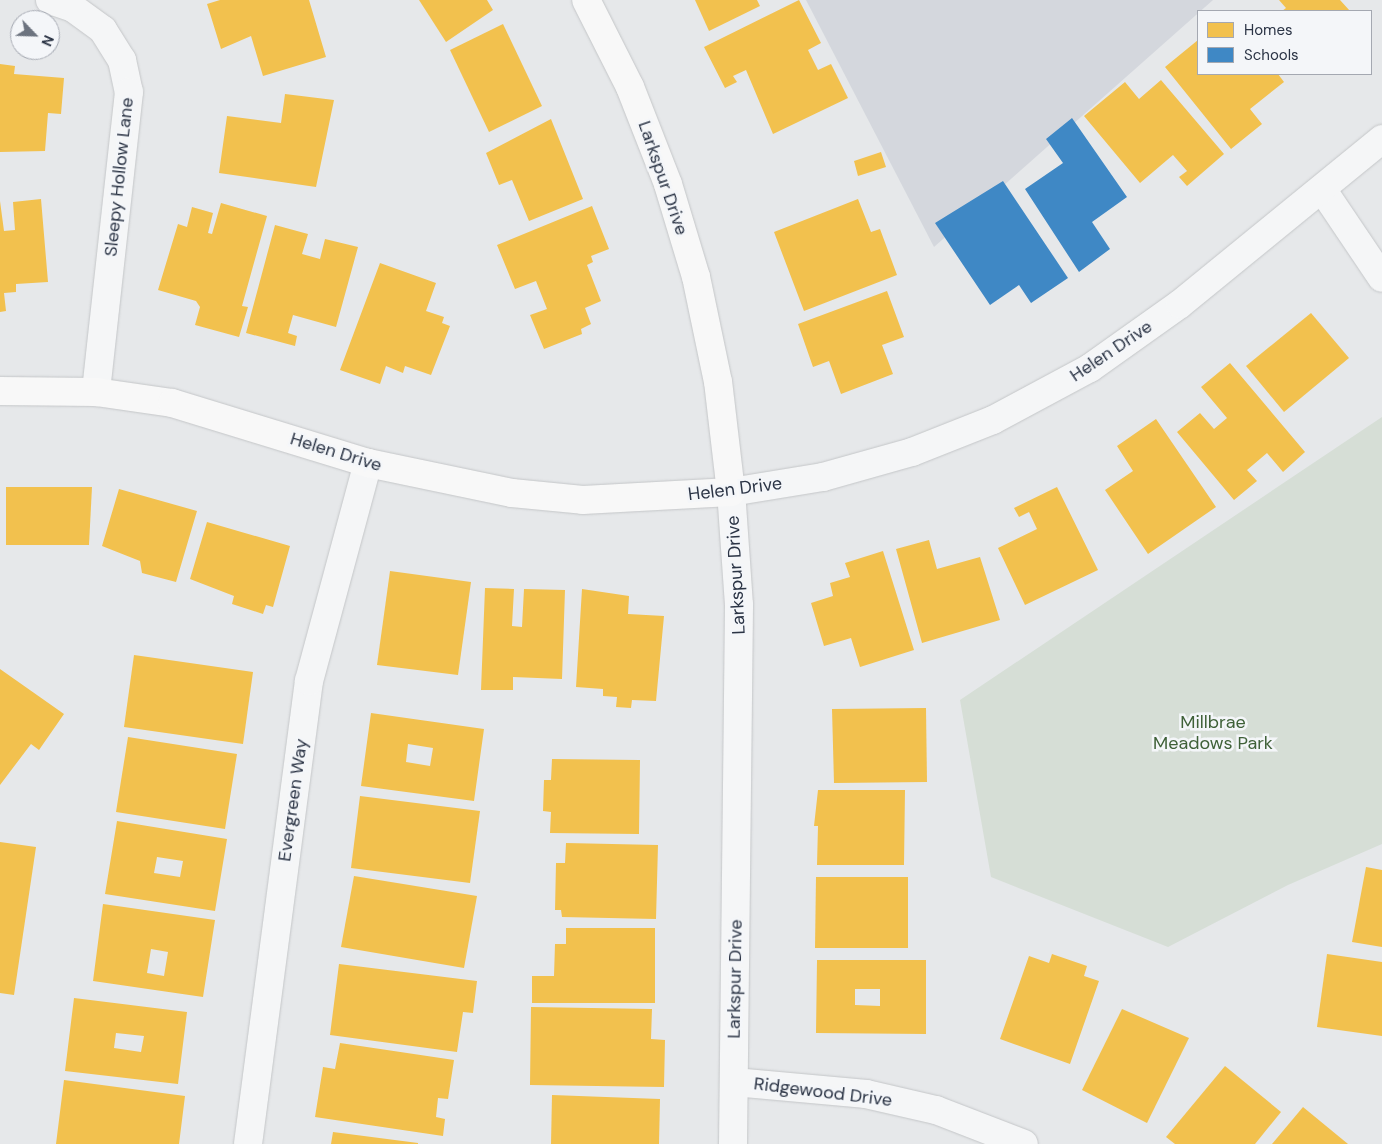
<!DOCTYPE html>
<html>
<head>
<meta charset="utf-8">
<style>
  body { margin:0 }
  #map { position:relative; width:1382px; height:1144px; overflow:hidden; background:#e6e8ea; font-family:"DM Sans",sans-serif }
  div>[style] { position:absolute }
  .built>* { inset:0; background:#d4d7dd }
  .green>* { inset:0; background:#d6ded6 }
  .homes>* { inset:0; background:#f2c14e }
  .schools>* { inset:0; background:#3f88c5 }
  .roads { filter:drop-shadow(0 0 1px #c4c6c8) drop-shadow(0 0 1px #c4c6c8) }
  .street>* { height:28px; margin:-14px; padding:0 14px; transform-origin:14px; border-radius:14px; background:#f5f6f7 }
  .secondary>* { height:28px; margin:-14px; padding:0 14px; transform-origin:14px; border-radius:14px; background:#f8f8f8 }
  span { translate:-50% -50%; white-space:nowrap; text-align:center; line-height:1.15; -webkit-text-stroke:5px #f4f6f9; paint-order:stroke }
  .street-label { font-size:18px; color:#2b3445 }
  .park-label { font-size:18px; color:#3f6138 }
  .legend { position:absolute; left:1197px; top:10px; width:175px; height:65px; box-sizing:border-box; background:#f4f6f9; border:1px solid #a4a8b1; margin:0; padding:6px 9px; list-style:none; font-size:15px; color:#2b3445 }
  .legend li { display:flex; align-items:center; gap:10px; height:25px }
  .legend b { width:25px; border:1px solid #a4a8b1 }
  .north { position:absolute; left:10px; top:10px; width:50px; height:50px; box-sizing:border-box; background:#f4f6f9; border:1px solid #a4a8b1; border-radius:50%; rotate:114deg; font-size:14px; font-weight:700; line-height:20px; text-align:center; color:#2b3445 }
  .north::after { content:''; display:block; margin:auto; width:18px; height:22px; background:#6c737f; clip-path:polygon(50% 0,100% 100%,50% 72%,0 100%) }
</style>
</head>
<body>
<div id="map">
  <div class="built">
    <i style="clip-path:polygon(806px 0,1213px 0,934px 247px)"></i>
  </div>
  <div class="green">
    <i style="clip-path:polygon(1382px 417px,1382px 844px,1288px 885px,1168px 947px,991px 877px,960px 700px)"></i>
  </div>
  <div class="homes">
    <i style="clip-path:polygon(220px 0,309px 0,326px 57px,263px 76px,251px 36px,221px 49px,207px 4px)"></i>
    <i style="clip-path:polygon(419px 0,487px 0,493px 10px,446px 42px)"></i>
    <i style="clip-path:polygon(695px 0,757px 0,760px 6px,709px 31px)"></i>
    <i style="clip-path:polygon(799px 0,821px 43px,808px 50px,818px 70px,831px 64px,848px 98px,773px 134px,746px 70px,733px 76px,737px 82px,725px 88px,704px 47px)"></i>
    <i style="clip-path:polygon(1279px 0,1340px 0,1350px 11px,1282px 11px,1286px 8px)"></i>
    <i style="clip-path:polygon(503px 24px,542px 106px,489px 132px,450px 50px)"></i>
    <i style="clip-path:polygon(1198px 40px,1198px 74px,1278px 74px,1284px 82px,1250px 109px,1262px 124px,1231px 149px,1165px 67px)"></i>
    <i style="clip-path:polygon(0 64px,15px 66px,14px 74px,64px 78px,61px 114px,48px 113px,45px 151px,0 152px)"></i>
    <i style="clip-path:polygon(1161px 80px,1224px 154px,1187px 186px,1179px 177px,1187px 171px,1173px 155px,1140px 183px,1084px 116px,1125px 82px,1139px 99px)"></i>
    <i style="clip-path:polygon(285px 94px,334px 100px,316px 187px,219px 173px,227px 116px,281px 123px)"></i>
    <i style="clip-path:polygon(551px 119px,583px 199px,529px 221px,512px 180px,499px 185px,486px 153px)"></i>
    <i style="clip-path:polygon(881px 152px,886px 167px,858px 176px,854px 161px)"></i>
    <i style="clip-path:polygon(41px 199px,48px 282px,16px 284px,16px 292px,4px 293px,6px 311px,0 312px,0 201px,4px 231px,15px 230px,13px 202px)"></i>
    <i style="clip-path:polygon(858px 199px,871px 232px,880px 229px,897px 275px,804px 311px,774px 232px)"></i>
    <i style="clip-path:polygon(221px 203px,267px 216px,242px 306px,248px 307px,239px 337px,195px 325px,200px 307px,196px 301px,158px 290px,178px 224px,187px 227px,192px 207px,213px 213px,208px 233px,212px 234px)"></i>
    <i style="clip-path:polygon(592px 206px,609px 249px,591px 256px,593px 262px,587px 265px,601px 301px,585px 308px,591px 324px,581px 329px,582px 334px,544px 349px,530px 315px,547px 309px,536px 281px,515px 289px,497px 245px)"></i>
    <i style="clip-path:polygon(275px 225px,308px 234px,302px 254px,320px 259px,325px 239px,358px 247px,336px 327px,293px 315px,288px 333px,297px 336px,295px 346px,246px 333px)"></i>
    <i style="clip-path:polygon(380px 263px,436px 283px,426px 311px,444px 317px,442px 323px,450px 326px,431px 375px,405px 366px,403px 373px,386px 366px,380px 384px,340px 370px)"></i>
    <i style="clip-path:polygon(887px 291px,904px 337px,882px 345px,893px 374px,841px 394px,829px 361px,813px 367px,798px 324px)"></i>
    <i style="clip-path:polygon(1311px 313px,1349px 358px,1284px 412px,1246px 366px)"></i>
    <i style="clip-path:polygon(1230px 363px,1305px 452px,1283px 472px,1267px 453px,1247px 470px,1257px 481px,1234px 500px,1177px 432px,1200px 413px,1214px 429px,1227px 418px,1201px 387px)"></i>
    <i style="clip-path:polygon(1156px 419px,1216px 507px,1148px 554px,1105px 490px,1133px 471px,1117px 446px)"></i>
    <i style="clip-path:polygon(6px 487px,92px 487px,89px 545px,6px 545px)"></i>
    <i style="clip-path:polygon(1057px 487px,1098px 570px,1025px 605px,998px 548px,1037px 529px,1029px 512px,1019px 517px,1014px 508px)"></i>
    <i style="clip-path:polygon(119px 489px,197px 511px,176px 582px,142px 573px,140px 561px,102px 546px)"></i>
    <i style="clip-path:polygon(207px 522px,290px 546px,273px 607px,266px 605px,263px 614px,232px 604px,234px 596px,190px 579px)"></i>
    <i style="clip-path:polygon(929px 540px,937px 569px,980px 557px,1000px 620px,922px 643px,896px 549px)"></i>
    <i style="clip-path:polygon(883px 551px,914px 650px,860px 667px,851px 638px,824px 646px,811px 603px,833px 596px,830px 583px,850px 577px,845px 563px)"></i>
    <i style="clip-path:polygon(390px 571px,471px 582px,458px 675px,377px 665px)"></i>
    <i style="clip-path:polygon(485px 588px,514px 589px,512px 626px,522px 627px,524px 589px,565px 590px,562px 679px,513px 677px,513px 690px,481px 690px)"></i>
    <i style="clip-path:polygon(582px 589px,629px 596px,628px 614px,664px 616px,656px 701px,632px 700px,631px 708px,616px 707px,617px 697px,603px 696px,603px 689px,576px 687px)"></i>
    <i style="clip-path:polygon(134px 655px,253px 672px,243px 744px,124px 727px)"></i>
    <i style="clip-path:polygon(0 669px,64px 714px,39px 750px,31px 744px,0 785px)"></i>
    <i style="clip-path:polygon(926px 708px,927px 782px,834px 783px,832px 709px)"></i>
    <i style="clip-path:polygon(evenodd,371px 713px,484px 729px,474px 801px,361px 786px,371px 713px,408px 744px,433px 748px,430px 766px,406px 762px,408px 744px)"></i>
    <i style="clip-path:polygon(128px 737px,237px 754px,225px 829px,116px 812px)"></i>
    <i style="clip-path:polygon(552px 759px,640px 760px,639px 834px,550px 833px,551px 812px,543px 811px,544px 780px,551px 780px)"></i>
    <i style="clip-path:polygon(818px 790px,905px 790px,904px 865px,817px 865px,818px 826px,814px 826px)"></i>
    <i style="clip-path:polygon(360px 796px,480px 811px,470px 883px,351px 868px)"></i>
    <i style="clip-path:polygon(evenodd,117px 821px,227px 839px,215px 911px,105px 894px,117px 821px,157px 857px,183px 861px,180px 877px,154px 873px,157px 857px)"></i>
    <i style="clip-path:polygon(0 842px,36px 847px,14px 995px,0 993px)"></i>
    <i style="clip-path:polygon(566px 843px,658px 845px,656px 919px,562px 917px,561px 910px,555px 910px,556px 863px,565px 863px)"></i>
    <i style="clip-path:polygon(1366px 867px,1382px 870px,1382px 947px,1352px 942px)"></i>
    <i style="clip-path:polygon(354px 876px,477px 896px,464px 968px,341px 947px)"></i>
    <i style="clip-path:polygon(816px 877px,908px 877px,908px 948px,815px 948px)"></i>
    <i style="clip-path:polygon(evenodd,103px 904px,215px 920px,203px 997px,93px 981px,103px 904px,151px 949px,168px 952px,164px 976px,147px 973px,151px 949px)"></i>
    <i style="clip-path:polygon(566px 928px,655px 928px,655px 1003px,532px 1003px,532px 976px,554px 976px,555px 944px,566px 944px)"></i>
    <i style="clip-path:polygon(1052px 954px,1087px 966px,1084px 976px,1099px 981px,1070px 1064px,1000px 1039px,1029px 956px,1049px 963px)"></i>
    <i style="clip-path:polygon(1327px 954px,1382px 962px,1382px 1036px,1317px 1027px)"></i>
    <i style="clip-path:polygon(evenodd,817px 960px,926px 960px,926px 1034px,816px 1033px,817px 960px,855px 989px,880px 989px,880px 1006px,855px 1005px,855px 989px)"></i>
    <i style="clip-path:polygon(339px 964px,477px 981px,473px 1013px,463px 1012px,457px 1052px,330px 1035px)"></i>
    <i style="clip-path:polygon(evenodd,74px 998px,187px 1012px,178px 1084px,65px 1071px,74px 998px,116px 1033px,144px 1036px,141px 1052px,114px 1048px,116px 1033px)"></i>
    <i style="clip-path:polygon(531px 1007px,652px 1009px,651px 1039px,665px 1040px,664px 1087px,530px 1085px)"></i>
    <i style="clip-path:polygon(1122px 1009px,1189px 1038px,1147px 1123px,1082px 1090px)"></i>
    <i style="clip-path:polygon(340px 1043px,454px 1060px,448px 1099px,438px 1098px,436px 1117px,445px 1119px,443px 1136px,315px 1117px,323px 1067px,335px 1069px)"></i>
    <i style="clip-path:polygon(1225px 1066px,1281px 1112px,1255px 1144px,1175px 1144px,1166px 1137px)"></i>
    <i style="clip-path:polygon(64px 1080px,185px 1096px,179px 1144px,56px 1144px)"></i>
    <i style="clip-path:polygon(552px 1095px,660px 1099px,659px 1144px,551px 1144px)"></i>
    <i style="clip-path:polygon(1303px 1107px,1348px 1144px,1272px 1144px)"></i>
    <i style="clip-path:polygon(333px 1132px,418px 1143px,418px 1144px,331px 1144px)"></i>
  </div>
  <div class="schools">
    <i style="clip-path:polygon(1072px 118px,1127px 197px,1092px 222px,1110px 249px,1079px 272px,1025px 189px,1063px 163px,1046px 139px)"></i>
    <i style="clip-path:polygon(1003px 181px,1068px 278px,1031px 303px,1019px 285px,990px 305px,935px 223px)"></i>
  </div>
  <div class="roads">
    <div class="street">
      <i style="left:50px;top:0;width:24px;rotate:19deg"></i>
      <i style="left:73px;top:8px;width:37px;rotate:36deg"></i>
      <i style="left:103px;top:30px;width:36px;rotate:58deg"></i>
      <i style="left:122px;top:60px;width:33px;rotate:78deg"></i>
      <i style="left:129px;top:92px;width:302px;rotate:96.3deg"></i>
      <i style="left:1322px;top:189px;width:107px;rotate:56deg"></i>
      <i style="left:734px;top:1082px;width:133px;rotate:5.2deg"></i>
      <i style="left:866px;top:1094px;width:72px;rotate:12.9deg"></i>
      <i style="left:936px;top:1110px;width:94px;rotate:21.1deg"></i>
      <i style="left:248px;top:1144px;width:467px;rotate:-82.5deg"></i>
      <i style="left:309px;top:681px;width:226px;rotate:-74.9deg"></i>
      <i style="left:733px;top:1144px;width:539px;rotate:-89.36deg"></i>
      <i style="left:739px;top:605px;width:113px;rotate:-94deg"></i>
      <i style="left:731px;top:492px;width:93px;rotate:-9.3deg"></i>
      <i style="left:823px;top:477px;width:92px;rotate:-15.7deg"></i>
      <i style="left:912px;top:452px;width:87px;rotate:-21.6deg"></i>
      <i style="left:993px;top:420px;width:110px;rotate:-28.2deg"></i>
      <i style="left:1090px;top:368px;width:110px;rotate:-35.4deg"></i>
      <i style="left:1180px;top:304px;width:261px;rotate:-39.2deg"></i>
    </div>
    <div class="secondary">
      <i style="left:0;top:391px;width:96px;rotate:0.6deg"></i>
      <i style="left:96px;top:392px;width:77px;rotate:8.2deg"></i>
      <i style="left:172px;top:403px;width:205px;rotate:17deg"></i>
      <i style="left:368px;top:463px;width:147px;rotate:11.8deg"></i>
      <i style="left:512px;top:493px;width:71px;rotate:5.6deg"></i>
      <i style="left:583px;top:500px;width:148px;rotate:-3.1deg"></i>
      <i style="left:731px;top:492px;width:111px;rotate:-96.7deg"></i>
      <i style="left:718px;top:382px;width:107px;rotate:-101.8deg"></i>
      <i style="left:696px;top:277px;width:97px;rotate:-106.8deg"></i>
      <i style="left:668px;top:184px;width:104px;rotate:-111.4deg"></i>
      <i style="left:630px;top:87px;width:97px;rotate:-116.8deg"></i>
    </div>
  </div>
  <div class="street-label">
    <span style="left:119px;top:177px;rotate:-84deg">Sleepy Hollow Lane</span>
    <span style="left:663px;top:178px;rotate:71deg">Larkspur Drive</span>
    <span style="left:1111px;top:351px;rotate:-34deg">Helen Drive</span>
    <span style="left:336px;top:452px;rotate:17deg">Helen Drive</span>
    <span style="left:735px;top:489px;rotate:-7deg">Helen Drive</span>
    <span style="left:736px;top:575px;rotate:-93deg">Larkspur Drive</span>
    <span style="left:293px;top:800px;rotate:-82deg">Evergreen Way</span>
    <span style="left:735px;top:979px;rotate:-89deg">Larkspur Drive</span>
    <span style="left:823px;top:1092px;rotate:7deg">Ridgewood Drive</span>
  </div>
  <div class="park-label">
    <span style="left:1213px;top:733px">Millbrae<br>Meadows Park</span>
  </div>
  <ul class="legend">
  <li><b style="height:14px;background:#f2c14e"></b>Homes</li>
  <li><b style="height:14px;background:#3f88c5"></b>Schools</li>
  </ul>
  <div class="north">N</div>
</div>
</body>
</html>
